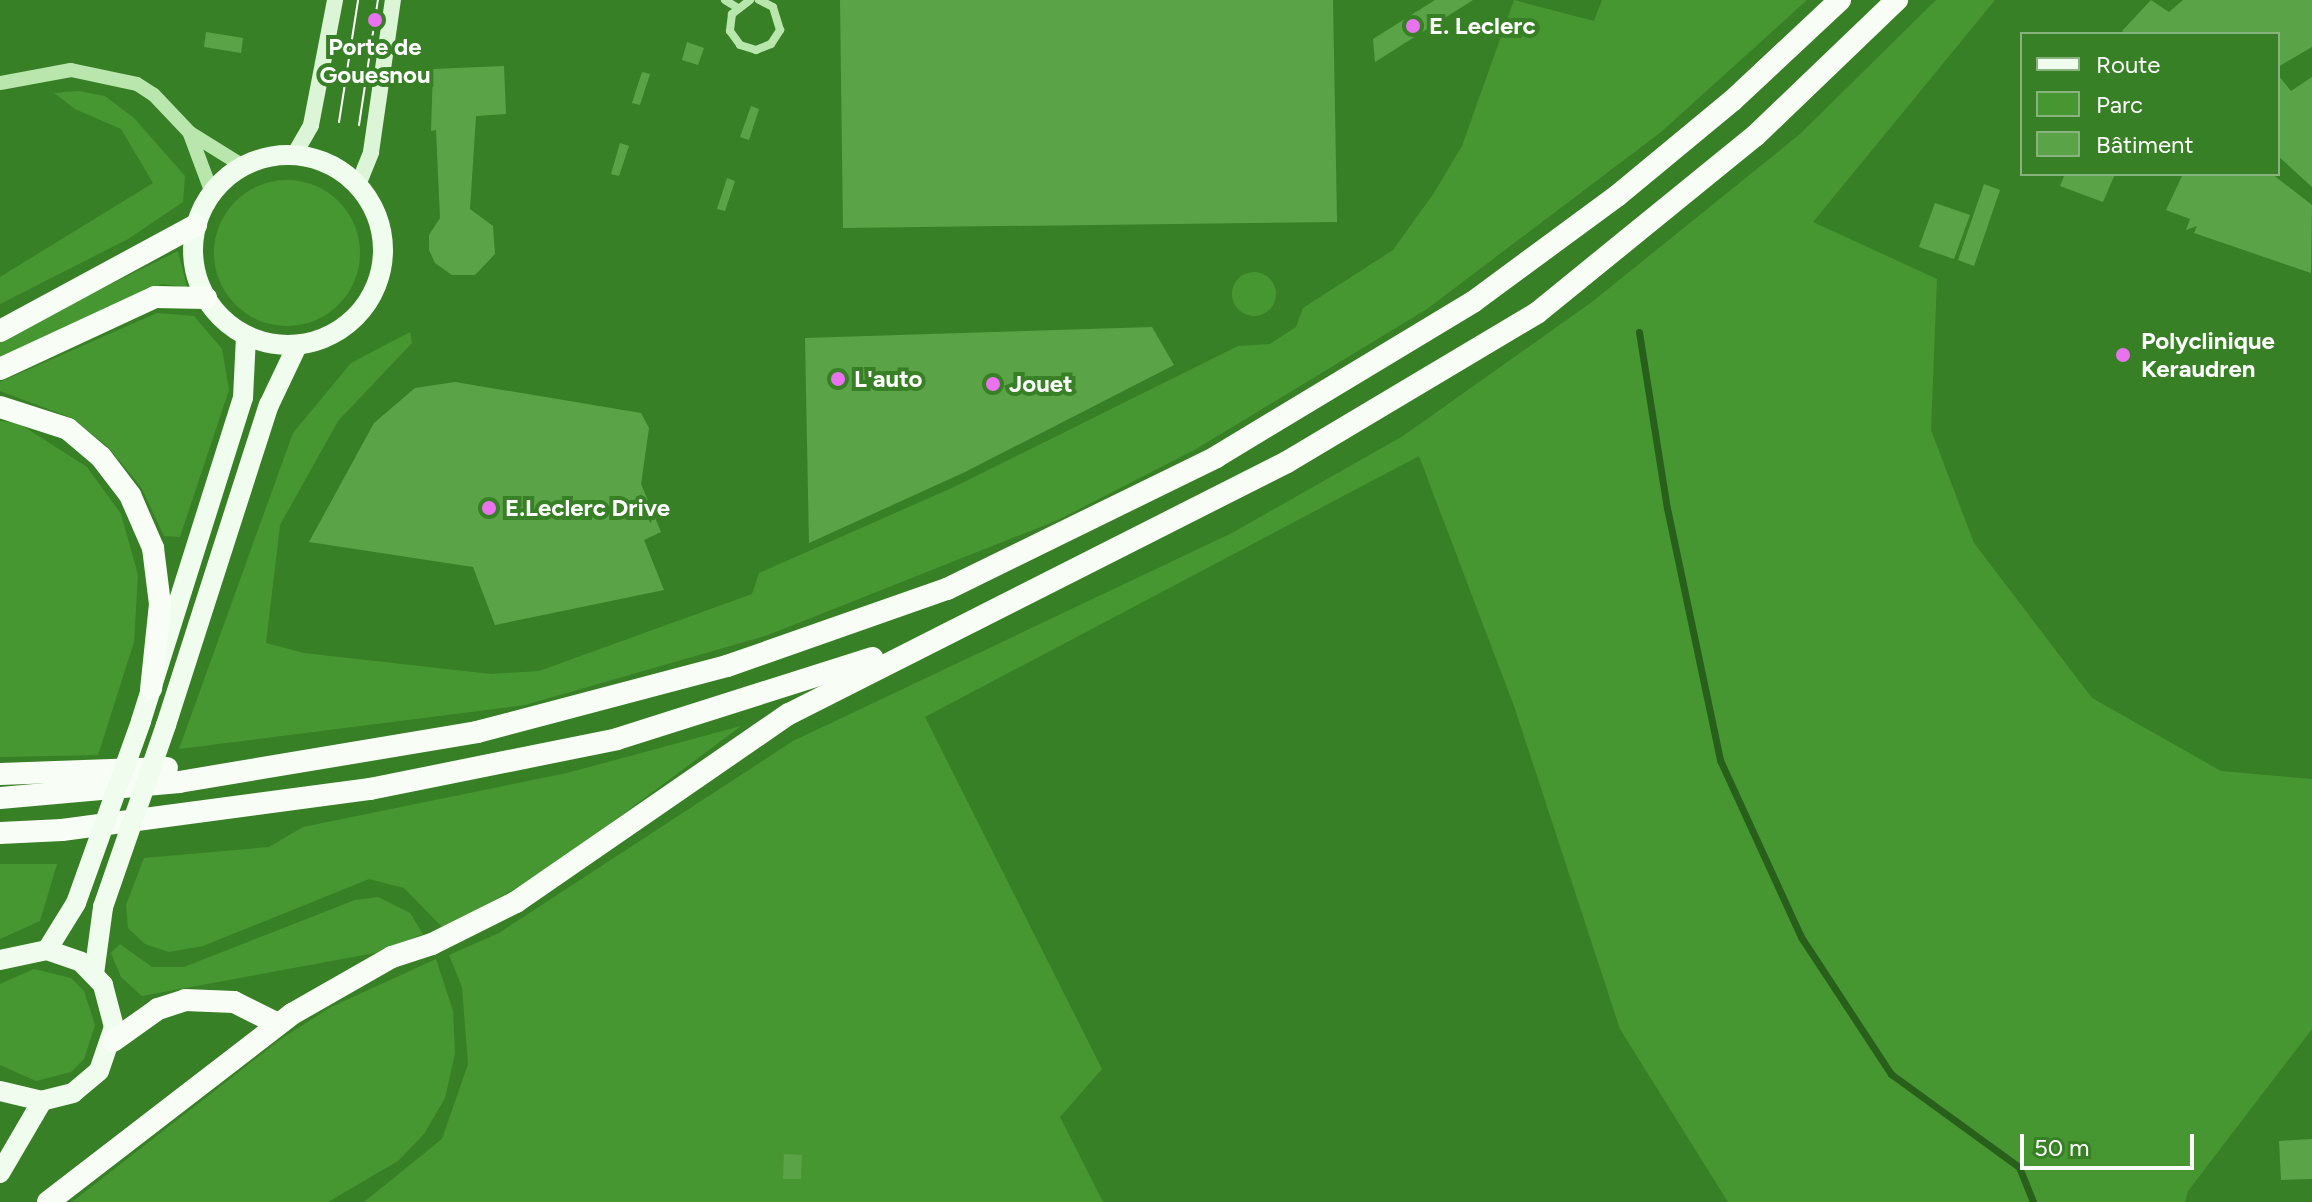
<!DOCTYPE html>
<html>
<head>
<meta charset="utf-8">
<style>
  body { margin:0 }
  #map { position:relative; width:2312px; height:1202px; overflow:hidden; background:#388026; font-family:Figtree,sans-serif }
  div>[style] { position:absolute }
  .green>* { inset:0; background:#469731 }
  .round { border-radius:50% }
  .stream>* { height:7px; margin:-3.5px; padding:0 3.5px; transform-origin:3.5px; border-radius:3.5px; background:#28601b }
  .building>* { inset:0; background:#5aa447 }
  .minor>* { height:8px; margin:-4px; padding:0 4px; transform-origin:4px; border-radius:4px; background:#b9e6ad }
  .tertiary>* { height:14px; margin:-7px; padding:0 7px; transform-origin:7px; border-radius:7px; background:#b9e6ad }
  .secondary>* { height:16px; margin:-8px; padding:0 8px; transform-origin:8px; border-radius:8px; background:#ddf5d7 }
  .primary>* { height:20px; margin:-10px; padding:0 10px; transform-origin:10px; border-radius:10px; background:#f0fdee }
  .primary>.ring { margin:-10px; padding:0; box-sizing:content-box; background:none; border:20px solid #f0fdee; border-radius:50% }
  .trunk>* { height:22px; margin:-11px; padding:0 11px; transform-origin:11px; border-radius:11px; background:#f8fef6 }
  .tram>* { height:2px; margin:-1px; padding:0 1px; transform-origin:1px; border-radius:1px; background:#fff }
  .primary-bridge>* { height:20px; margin:-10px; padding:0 10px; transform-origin:10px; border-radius:10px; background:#f0fdee }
  .dots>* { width:22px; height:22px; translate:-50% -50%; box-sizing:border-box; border:4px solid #388026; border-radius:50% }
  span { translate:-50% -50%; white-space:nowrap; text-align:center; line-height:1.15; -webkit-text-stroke:8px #388026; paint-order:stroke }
  .poi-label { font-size:24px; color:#fff; font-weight:700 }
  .left { translate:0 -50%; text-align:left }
  .legend { position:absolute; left:2020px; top:32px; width:260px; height:144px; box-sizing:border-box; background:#388026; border:2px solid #88b37d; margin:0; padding:10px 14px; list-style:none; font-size:24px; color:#fff }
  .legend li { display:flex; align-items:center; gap:16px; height:40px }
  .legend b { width:40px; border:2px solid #88b37d }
  .scale { position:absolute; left:2020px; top:1134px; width:174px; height:36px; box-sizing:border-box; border:4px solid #fff; border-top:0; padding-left:10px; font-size:24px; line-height:28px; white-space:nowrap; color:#fff; -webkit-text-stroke:6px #388026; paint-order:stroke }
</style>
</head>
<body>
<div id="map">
  <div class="green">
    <i style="clip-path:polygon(1514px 0,1594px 21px,1602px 0,1807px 0,1661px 132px,1427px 309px,1196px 449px,1058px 520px,768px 635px,525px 705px,179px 749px,293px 433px,351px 363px,410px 332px,412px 343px,338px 421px,280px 525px,266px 643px,304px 653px,491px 674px,539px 671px,752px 594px,759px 573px,954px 487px,1238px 346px,1270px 344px,1296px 327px,1303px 308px,1393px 250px,1434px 193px,1462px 146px)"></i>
    <i style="clip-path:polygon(1936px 0,1995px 0,1813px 222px,1937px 279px,1931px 430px,1974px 543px,2092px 698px,2221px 771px,2312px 779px,2312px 1029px,2188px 1191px,2185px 1202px,1728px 1202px,1620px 1029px,1514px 706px,1419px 456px,925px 717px,1102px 1069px,1060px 1117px,1103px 1202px,364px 1202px,442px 1139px,468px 1064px,462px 987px,449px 955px,499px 933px,793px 741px,1232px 533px,1403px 436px,1592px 302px,1800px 134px)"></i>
    <i style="clip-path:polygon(78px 91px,105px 96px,134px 118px,185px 176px,183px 202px,128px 239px,0 304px,0 277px,153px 183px,121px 129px,75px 109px,54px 93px)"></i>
    <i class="round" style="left:214px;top:180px;width:146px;height:146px"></i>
    <i style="clip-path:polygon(178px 251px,187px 287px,162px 284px,0 360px,0 339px)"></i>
    <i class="round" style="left:1232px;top:272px;width:44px;height:44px"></i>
    <i style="clip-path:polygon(157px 313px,194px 316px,222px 349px,229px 390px,180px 537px,164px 536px,141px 487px,108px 447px,72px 418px,0 391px,0 382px)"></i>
    <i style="clip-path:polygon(0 421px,18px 423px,87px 467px,121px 514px,138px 575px,134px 642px,98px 755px,0 757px)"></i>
    <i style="clip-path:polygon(741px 726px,544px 873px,443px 928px,404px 888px,369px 879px,203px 946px,169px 952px,145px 944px,128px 928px,126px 905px,144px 858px,269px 847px,303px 827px,567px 773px)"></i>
    <i style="clip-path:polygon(0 864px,57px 864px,40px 921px,0 939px)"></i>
    <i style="clip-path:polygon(378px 897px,410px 913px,423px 934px,375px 953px,142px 996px,121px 977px,111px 953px,120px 944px,152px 967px,184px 967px,355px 900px)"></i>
    <i style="clip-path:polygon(436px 959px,453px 1011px,455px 1053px,445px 1098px,424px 1134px,398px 1161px,328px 1202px,72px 1202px,281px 1039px,331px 1007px)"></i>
    <i style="clip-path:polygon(34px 969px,71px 978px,84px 991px,95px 1025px,84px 1059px,71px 1072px,36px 1081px,0 1065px,0 984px)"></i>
  </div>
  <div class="stream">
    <i style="left:1639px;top:332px;width:178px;rotate:81deg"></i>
    <i style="left:1667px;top:508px;width:258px;rotate:78.1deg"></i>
    <i style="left:1720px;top:760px;width:195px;rotate:65.4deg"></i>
    <i style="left:1801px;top:937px;width:164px;rotate:56.7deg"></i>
    <i style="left:1891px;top:1074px;width:158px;rotate:36deg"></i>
    <i style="left:2019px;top:1167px;width:38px;rotate:68deg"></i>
  </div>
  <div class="building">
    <i style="clip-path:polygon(840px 0,1333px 0,1337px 222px,843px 228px)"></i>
    <i style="clip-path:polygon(1435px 0,1473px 0,1375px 62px,1373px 39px)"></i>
    <i style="clip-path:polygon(2151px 0,2169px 12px,2183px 0,2312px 0,2312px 47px,2278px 67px,2278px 34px,2126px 34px,2122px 31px)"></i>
    <i style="clip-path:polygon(206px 32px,243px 38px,241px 53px,204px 47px)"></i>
    <i style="clip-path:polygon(687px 42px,704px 48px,698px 65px,682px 60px)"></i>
    <i style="clip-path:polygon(504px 66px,506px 114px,476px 116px,470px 209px,493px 226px,495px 254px,475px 275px,452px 275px,435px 263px,429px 250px,429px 235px,440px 218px,436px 130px,431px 131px,433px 69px)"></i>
    <i style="clip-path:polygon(642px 72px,650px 74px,640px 105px,632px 103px)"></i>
    <i style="clip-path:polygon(2278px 75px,2291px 91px,2312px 77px,2312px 187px,2278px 156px)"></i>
    <i style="clip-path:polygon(751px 106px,759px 109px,749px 140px,740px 137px)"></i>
    <i style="clip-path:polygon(620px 143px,629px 146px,619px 176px,611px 174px)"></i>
    <i style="clip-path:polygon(2065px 174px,2115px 174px,2103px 202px,2060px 186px)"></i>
    <i style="clip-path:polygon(2183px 174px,2272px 174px,2312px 205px,2311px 273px,2194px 233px,2197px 226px,2186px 230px,2190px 219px,2166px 210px)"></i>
    <i style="clip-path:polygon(727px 178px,735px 181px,725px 211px,717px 209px)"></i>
    <i style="clip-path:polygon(1984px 184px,2000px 190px,1974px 266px,1958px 260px)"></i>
    <i style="clip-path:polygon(1935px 203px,1970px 215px,1954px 259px,1919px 247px)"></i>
    <i style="clip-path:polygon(1152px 327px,1174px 365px,965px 472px,809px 543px,805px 338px)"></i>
    <i style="clip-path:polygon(455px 382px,641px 413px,649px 428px,641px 484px,661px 532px,644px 540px,664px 590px,495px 625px,473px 567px,309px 542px,374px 423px,415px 388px)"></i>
    <i style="clip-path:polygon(2312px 1139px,2312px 1179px,2281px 1180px,2279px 1141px)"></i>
    <i style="clip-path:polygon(784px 1154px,802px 1155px,801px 1179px,783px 1179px)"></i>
  </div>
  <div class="minor">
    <i style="left:725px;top:0;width:13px;rotate:32deg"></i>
    <i style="left:750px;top:0;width:23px;rotate:142deg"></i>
    <i style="left:732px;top:14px;width:17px;rotate:97deg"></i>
    <i style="left:730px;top:31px;width:17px;rotate:54deg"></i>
    <i style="left:740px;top:45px;width:17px;rotate:17deg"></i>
    <i style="left:756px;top:50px;width:16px;rotate:-22deg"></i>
    <i style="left:771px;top:44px;width:17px;rotate:-57deg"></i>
    <i style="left:780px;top:30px;width:24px;rotate:-107deg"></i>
    <i style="left:773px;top:7px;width:16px;rotate:-153deg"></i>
  </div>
  <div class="tertiary">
    <i style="left:0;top:83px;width:72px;rotate:-10.4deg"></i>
    <i style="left:71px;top:70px;width:67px;rotate:12deg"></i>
    <i style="left:137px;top:84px;width:20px;rotate:33deg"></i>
    <i style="left:154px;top:95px;width:52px;rotate:46.5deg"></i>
    <i style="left:190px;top:133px;width:62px;rotate:31.9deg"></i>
    <i style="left:190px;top:134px;width:63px;rotate:69.6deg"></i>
  </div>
  <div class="secondary">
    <i style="left:294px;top:155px;width:34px;rotate:-60deg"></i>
    <i style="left:311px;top:125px;width:127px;rotate:-79.1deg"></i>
    <i style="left:358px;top:185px;width:35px;rotate:-68deg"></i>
    <i style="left:371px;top:152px;width:154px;rotate:-81.8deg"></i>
  </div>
  <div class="primary">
    <i class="ring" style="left:193px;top:155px;width:170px;height:170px"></i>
    <i style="left:141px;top:721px;width:339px;rotate:-72.5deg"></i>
    <i style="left:243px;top:398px;width:62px;rotate:-87.2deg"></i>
    <i style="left:166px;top:725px;width:336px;rotate:-72.2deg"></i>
    <i style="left:269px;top:405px;width:65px;rotate:-64.6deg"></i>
    <i style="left:47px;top:950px;width:55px;rotate:-58.3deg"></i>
    <i style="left:0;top:960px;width:48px;rotate:-12deg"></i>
    <i style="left:47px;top:950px;width:36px;rotate:19deg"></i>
    <i style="left:81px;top:962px;width:32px;rotate:46deg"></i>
    <i style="left:103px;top:985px;width:43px;rotate:75.3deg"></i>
    <i style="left:114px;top:1027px;width:46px;rotate:108.8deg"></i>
    <i style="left:99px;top:1071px;width:34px;rotate:140deg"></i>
    <i style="left:73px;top:1093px;width:32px;rotate:166deg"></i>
    <i style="left:42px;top:1101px;width:43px;rotate:-166.6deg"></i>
    <i style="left:94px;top:974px;width:68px;rotate:-82.3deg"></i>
    <i style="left:0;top:1173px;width:83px;rotate:-59.7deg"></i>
  </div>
  <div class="trunk">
    <i style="left:0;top:331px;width:223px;rotate:-28.4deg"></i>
    <i style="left:0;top:369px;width:171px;rotate:-24.9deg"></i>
    <i style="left:155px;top:297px;width:51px;rotate:1.1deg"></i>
    <i style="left:0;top:407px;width:71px;rotate:17.9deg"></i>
    <i style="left:68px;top:429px;width:43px;rotate:40.3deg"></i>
    <i style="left:101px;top:457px;width:48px;rotate:52.7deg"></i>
    <i style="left:130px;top:495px;width:58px;rotate:66.5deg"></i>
    <i style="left:153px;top:548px;width:56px;rotate:82.9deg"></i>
    <i style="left:160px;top:604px;width:85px;rotate:96deg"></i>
    <i style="left:0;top:774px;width:167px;rotate:-2.1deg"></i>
    <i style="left:0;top:798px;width:180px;rotate:-5.1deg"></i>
    <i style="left:179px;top:782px;width:302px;rotate:-9.5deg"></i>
    <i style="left:477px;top:732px;width:259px;rotate:-14.8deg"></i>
    <i style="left:727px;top:666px;width:233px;rotate:-19.3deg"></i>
    <i style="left:947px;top:589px;width:300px;rotate:-26.1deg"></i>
    <i style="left:1216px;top:457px;width:300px;rotate:-31.1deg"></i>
    <i style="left:1473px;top:302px;width:179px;rotate:-36.4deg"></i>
    <i style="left:1617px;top:196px;width:149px;rotate:-39.6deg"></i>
    <i style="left:1732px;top:101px;width:148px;rotate:-43.1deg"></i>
    <i style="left:0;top:833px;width:62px;rotate:-2.8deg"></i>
    <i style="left:62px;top:830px;width:311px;rotate:-7.6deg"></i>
    <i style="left:370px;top:789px;width:252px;rotate:-11.4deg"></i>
    <i style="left:617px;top:739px;width:268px;rotate:-17.6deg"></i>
    <i style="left:113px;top:1041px;width:55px;rotate:-35.4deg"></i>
    <i style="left:158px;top:1009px;width:28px;rotate:-18deg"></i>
    <i style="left:185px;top:1000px;width:49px;rotate:2.3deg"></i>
    <i style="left:234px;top:1002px;width:49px;rotate:26.6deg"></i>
    <i style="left:48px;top:1202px;width:308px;rotate:-37.6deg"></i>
    <i style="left:292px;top:1014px;width:115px;rotate:-29.7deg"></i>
    <i style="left:392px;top:957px;width:42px;rotate:-18deg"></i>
    <i style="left:432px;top:944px;width:94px;rotate:-26.6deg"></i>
    <i style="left:516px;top:902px;width:331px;rotate:-34.6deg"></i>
    <i style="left:789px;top:714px;width:558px;rotate:-26.84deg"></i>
    <i style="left:1287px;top:462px;width:291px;rotate:-30.8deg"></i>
    <i style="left:1537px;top:313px;width:281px;rotate:-39.1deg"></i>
    <i style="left:1755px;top:136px;width:197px;rotate:-43.8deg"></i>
  </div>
  <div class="tram">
    <i style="left:339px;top:122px;width:123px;rotate:-81.1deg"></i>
    <i style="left:359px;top:125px;width:126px;rotate:-81.4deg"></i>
  </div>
  <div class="primary-bridge">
    <i style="left:76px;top:903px;width:193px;rotate:-70.3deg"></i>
    <i style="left:103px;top:907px;width:193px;rotate:-70.9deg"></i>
  </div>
  <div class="dots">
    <i style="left:375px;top:20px;background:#e973ef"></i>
    <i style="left:1413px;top:26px;background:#e973ef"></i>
    <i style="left:2123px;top:355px;background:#e973ef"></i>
    <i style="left:838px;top:379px;background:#e973ef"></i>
    <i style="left:993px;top:384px;background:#e973ef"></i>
    <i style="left:489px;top:508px;background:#e973ef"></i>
  </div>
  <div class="poi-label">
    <span class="left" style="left:1429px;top:26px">E. Leclerc</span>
    <span style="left:375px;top:61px">Porte de<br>Gouesnou</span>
    <span class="left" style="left:2141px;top:355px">Polyclinique<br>Keraudren</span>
    <span class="left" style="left:854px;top:379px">L'auto</span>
    <span class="left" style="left:1009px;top:384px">Jouet</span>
    <span class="left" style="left:505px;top:508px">E.Leclerc Drive</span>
  </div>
  <ul class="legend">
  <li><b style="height:10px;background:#f0fdee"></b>Route</li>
  <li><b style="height:22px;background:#469731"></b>Parc</li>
  <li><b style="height:22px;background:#5aa447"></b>Bâtiment</li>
  </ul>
  <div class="scale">50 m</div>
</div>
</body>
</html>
